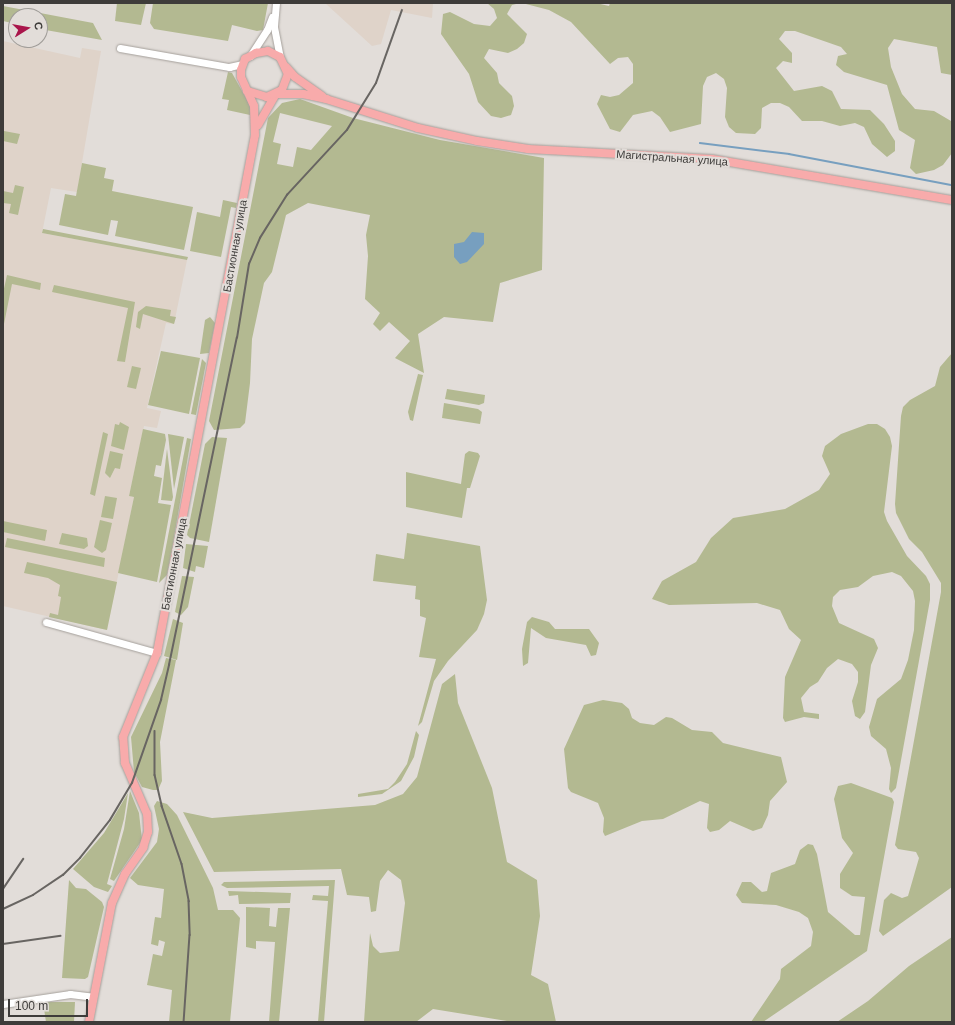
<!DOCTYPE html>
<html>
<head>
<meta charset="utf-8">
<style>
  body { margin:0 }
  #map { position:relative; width:955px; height:1025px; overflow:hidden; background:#e2ddd9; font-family:Arial,sans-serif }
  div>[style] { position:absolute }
  .built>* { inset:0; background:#dfd3c9 }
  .green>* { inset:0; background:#b3b991 }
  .water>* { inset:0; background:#779fbf }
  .stream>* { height:1.5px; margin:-0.75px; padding:0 0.75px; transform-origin:0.75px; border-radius:0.75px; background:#779fbf }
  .roads { filter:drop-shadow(0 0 1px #a5a09b) drop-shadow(0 0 1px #a5a09b) }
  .minor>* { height:7px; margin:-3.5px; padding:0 3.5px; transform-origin:3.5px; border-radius:3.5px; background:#fff }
  .major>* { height:8px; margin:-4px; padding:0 4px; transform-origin:4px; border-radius:4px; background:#f8abab }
  .rail>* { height:1.5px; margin:-0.75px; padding:0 0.75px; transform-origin:0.75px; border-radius:0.75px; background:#686562 }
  span { translate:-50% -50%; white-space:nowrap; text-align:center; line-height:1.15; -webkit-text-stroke:4px #e2ddd9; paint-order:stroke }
  .street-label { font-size:11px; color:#3e3c3a }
  .frame { position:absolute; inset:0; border:4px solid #3e3c3a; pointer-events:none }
  .north { position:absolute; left:8px; top:8px; width:40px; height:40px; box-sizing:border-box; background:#e2ddd9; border:1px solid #a09d99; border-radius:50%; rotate:79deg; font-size:11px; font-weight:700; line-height:16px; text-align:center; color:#3e3c3a }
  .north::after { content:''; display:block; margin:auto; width:14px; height:18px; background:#a9154b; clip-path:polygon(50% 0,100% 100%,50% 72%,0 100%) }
  .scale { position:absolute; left:8px; top:999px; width:80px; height:18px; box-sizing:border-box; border:2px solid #3e3c3a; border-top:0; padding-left:5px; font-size:12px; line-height:14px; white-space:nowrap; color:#3e3c3a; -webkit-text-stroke:3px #e2ddd9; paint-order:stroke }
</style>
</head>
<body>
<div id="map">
  <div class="built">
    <i style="clip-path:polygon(325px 3px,433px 3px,432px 18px,391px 10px,381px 44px,372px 46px)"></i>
    <i style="clip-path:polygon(3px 41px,80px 58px,82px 48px,101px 51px,77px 192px,51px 188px,42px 233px,187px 260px,174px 324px,166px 323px,159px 354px,147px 408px,161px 411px,157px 428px,144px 426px,129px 496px,134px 497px,107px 630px,3px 606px)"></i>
  </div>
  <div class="green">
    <i style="clip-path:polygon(117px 3px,146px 3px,141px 25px,115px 21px)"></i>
    <i style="clip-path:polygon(153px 3px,268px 3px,263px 30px,257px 31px,232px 25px,228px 41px,154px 29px,150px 23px)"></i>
    <i style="clip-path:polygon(487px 3px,520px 3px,512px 5px,507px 14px,527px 34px,524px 43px,517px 49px,508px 53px,489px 49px,484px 58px,497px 73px,499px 83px,512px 96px,514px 106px,511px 115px,501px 118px,491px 116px,478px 102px,469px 74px,441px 34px,443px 14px,450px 12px,474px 24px,490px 26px,497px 18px,494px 9px)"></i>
    <i style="clip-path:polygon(522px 3px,596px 3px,609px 6px,610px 3px,952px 3px,952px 75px,941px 73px,937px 47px,894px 39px,888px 48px,891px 67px,902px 94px,915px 109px,934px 111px,951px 121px,952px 153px,943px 165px,934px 170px,916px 174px,910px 168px,915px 140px,899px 130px,887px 85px,844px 72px,836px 65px,838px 56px,847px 54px,841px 47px,795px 31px,785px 31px,779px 39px,792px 53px,792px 63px,783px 61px,776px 68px,794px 91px,822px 86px,832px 91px,841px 109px,870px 110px,884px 124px,895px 141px,895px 151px,887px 157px,872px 144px,864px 127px,855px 123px,840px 126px,822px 121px,802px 121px,789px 107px,780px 103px,771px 103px,762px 108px,761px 128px,755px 134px,736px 133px,729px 127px,725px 117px,727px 88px,724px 79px,716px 73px,707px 77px,703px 86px,701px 124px,670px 132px,660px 117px,652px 111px,633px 115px,620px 132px,610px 129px,597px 104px,601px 95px,610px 97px,619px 95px,633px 83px,633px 64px,628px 57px,618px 58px,610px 64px,571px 22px,549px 10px)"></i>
    <i style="clip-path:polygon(3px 6px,93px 23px,102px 40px,40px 29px,40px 16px,16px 16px,16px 24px,3px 21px)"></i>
    <i style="clip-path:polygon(228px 72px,232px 73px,251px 107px,250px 115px,227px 110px,229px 100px,222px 99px)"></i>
    <i style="clip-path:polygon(evenodd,300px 99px,353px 118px,440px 140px,544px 158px,542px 270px,500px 283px,493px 322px,444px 317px,418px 334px,424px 373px,395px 358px,410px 341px,389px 322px,380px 331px,373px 324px,380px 313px,365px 299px,368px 256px,366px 235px,370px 215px,308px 203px,286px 215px,272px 272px,264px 283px,252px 339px,250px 383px,245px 423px,240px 428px,214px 430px,209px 421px,268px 118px,282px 103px,300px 99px,280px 113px,332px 126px,311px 150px,297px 147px,293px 167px,277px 164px,281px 144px,273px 142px,280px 113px)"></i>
    <i style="clip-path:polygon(4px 131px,20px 134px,17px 144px,3px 141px)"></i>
    <i style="clip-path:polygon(82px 163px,106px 168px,104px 178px,114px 180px,112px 191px,193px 207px,184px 250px,115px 236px,118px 221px,111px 220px,108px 235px,59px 225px,65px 194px,76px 196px)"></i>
    <i style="clip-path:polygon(15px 185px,24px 187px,18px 215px,9px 213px,11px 204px,3px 203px,3px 191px,13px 193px)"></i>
    <i style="clip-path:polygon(223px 200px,237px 203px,236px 208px,231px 207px,221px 257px,190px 251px,197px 212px,220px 217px)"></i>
    <i style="clip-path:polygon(43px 229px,188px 257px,187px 260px,42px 233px)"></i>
    <i style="clip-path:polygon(7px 275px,41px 283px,40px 290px,12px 284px,3px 329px,3px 293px)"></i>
    <i style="clip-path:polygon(54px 285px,135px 302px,125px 362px,117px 361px,128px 308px,52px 292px)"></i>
    <i style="clip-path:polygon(146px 306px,171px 310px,170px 316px,176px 317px,174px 324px,143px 314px,140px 329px,136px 327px,138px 312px)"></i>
    <i style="clip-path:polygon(210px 317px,215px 323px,209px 353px,200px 354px,205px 320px)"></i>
    <i style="clip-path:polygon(161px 351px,200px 358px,189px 414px,148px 405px)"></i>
    <i style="clip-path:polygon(952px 353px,952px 887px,883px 936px,879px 931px,884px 900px,891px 893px,902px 898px,908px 896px,919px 858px,916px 852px,898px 849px,895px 845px,941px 592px,941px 583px,922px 552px,909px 539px,896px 513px,895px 504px,901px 416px,903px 407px,910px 400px,935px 386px,940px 367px)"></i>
    <i style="clip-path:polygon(202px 359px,206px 363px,196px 415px,191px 414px)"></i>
    <i style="clip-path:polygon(132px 366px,141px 368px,136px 389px,127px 387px)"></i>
    <i style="clip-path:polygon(418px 374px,423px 375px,413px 421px,410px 420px,408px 412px)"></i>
    <i style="clip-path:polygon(447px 389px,485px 395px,484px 403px,479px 405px,445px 399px)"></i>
    <i style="clip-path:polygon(444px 403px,478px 409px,482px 412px,480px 424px,442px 418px)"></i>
    <i style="clip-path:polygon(120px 422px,129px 427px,124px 450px,111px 446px,115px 424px,119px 425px)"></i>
    <i style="clip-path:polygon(868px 424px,877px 424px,885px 429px,890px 437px,892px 446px,884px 512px,887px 521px,907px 556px,926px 576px,930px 584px,930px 600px,896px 788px,891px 793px,889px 789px,891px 768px,886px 749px,871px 736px,869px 727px,877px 699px,901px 679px,908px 660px,914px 630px,915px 601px,913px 591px,901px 576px,892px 572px,873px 576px,858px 587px,840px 590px,833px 597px,832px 606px,839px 623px,874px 639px,878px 648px,871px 665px,865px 712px,860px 719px,855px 716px,852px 701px,858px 682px,858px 672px,852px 664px,838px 659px,827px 668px,818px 682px,810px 687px,801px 698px,804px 712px,819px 714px,819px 719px,804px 717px,785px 722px,783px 718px,785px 677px,801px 640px,789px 629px,780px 610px,757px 603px,669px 605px,652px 599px,662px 581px,696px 562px,711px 538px,733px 518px,785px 509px,819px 490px,830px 474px,822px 456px,825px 446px,841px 434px)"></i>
    <i style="clip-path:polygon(143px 429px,165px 434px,166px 440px,161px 466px,156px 465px,154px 476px,162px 478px,158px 503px,171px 505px,157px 582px,118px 573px,134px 497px,129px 496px)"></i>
    <i style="clip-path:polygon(103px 432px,108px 434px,95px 496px,90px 494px)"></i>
    <i style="clip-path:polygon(168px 434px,184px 437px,174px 489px)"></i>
    <i style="clip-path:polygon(212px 437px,227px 438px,209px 542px,190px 538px,187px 535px,205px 444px)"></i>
    <i style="clip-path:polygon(187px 438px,191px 439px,172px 549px,167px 575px,159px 583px)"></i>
    <i style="clip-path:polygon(167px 449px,173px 497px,172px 501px,161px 500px)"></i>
    <i style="clip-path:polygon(110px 451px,123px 454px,120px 469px,115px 468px,110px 478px,105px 473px)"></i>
    <i style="clip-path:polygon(469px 451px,478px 453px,480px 456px,470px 488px,467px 488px,462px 518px,406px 507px,406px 472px,461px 484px,465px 454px)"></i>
    <i style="clip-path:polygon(105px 496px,117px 498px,113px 519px,101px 517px)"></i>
    <i style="clip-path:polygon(100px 520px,112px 523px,106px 550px,102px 553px,94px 547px)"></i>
    <i style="clip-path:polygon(3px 521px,47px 530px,45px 541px,3px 532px)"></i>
    <i style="clip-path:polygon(62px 533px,87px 538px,88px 546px,84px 549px,59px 544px)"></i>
    <i style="clip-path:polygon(407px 533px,480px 546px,487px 600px,484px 614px,477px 630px,448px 661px,434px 681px,422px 722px,418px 726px,436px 659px,419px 657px,426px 618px,420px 616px,420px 600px,415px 599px,416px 586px,373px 581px,376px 554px,404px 559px)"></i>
    <i style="clip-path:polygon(7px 538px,105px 558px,104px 567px,5px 547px)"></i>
    <i style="clip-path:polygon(186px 544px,208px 546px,204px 568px,196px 566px,195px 572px,183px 568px)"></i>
    <i style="clip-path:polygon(27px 562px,117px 582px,107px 630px,49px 617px,50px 613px,58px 615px,61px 597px,58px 596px,60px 585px,48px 578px,24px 573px)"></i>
    <i style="clip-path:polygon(182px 576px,194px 577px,188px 607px,181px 615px,175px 612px)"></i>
    <i style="clip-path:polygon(532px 617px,549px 622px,555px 629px,589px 629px,599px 643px,596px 655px,591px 656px,586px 645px,546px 638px,531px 628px,528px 663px,523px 666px,522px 649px,527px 622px)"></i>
    <i style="clip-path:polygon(173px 619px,183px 623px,177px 660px,164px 656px)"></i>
    <i style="clip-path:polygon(166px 658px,176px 660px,160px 742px,162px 781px,158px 790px,153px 790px,142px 787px,134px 772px,131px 737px,162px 673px)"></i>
    <i style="clip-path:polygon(455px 674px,458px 703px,492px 788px,507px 862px,537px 880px,540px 916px,531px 975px,548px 984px,556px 1022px,513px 1022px,433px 1009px,416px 1022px,364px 1022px,370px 933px,373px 946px,380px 953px,399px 951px,405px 903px,401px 880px,388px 870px,380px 881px,376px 911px,371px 912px,369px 897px,347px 895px,341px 869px,214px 872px,183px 812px,212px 818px,375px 805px,403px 794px,417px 777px,442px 684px)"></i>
    <i style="clip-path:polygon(603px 700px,622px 703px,629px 709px,632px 718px,640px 723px,654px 725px,666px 717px,672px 718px,692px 730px,712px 732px,723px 743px,781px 757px,787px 782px,770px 801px,768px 815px,762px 828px,753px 831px,730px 821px,719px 830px,710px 832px,707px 828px,709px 804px,700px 801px,663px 819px,642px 821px,605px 836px,603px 832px,604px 818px,598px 803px,571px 792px,568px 788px,564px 749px,584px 705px)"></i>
    <i style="clip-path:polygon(416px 731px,419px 735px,414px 757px,401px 781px,382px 794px,358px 797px,358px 794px,388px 789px,395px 782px,407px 764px)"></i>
    <i style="clip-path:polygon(851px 783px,892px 798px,894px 802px,867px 951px,763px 1022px,751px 1022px,780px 979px,781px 969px,811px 946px,813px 932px,808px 918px,799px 912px,776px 905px,742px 903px,736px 895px,742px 882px,751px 882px,762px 892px,767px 891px,771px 873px,795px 864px,800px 850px,808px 844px,813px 845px,817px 854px,828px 912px,855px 935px,860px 935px,865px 897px,852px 896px,840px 888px,840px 874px,853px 853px,842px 838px,834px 799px,838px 786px)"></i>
    <i style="clip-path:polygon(130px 791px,139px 813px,142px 840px,114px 881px,110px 879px,124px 829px)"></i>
    <i style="clip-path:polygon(128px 793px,124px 819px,107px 884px,112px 886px,108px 892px,94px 887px,73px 869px,104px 833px)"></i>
    <i style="clip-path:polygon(157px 801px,167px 804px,177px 815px,213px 888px,218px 910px,233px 910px,240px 918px,230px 1022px,169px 1022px,172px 990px,147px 985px,153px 954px,162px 956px,165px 942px,159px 940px,158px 946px,151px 944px,155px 917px,161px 918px,164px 889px,138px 885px,130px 878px,157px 842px,159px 829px,154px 806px)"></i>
    <i style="clip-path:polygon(69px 880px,76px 888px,86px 889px,102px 902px,104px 907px,88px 977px,85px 979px,62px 978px)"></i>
    <i style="clip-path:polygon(335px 880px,324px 1022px,318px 1022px,328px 901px,312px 900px,313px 895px,328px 896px,329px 886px,227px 888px,221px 885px,224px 882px)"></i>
    <i style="clip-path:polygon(228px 891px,291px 893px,290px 903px,239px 904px,238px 895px,229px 896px)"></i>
    <i style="clip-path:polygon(246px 907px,270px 908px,269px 926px,276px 927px,278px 908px,290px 908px,279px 1022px,269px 1022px,275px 942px,256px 941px,256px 949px,246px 947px)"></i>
    <i style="clip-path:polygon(952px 937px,952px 1022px,837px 1022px,868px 1001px,909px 966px)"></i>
    <i style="clip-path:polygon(43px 1002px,75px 1002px,74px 1022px,46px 1022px)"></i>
  </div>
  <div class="water">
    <i style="clip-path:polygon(472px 232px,484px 233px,484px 244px,467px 262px,460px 264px,454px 257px,454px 244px,464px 242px)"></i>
  </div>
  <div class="stream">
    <i style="left:700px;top:143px;width:90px;rotate:7deg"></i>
    <i style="left:789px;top:154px;width:166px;rotate:10.8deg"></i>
  </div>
  <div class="roads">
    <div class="minor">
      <i style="left:276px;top:3px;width:24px;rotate:95deg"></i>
      <i style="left:274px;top:27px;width:31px;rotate:79deg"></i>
      <i style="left:120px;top:48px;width:111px;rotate:9.9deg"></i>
      <i style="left:229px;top:67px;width:13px;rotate:-13deg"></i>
      <i style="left:250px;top:56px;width:31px;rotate:-57deg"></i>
      <i style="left:267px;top:30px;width:14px;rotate:-69deg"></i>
      <i style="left:46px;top:622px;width:115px;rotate:15.6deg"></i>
      <i style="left:3px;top:1004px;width:68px;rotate:-8.5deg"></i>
      <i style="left:70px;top:994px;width:23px;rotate:7deg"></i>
    </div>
    <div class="major">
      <i style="left:286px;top:67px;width:13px;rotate:48deg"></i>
      <i style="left:295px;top:77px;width:33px;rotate:35deg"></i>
      <i style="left:278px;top:94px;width:25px"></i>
      <i style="left:303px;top:94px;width:24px;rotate:12deg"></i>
      <i style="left:326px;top:99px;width:96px;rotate:17.5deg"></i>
      <i style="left:418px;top:128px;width:60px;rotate:12.4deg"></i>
      <i style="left:477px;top:141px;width:52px;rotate:8.9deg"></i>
      <i style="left:528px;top:149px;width:184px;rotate:3.1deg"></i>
      <i style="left:712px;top:159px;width:243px;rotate:9.7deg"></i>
      <i style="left:258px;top:125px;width:34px;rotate:-60deg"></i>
      <i style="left:89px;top:1022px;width:121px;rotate:-79.1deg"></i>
      <i style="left:112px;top:903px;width:32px;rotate:-66deg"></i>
      <i style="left:125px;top:874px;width:32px;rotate:-55deg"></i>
      <i style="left:143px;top:848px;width:17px;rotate:-73deg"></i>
      <i style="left:148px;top:832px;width:18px;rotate:-93deg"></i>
      <i style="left:147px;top:814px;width:56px;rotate:-113.3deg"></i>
      <i style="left:125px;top:763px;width:26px;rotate:-94deg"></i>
      <i style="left:123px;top:737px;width:91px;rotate:-68deg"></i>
      <i style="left:157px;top:653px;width:527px;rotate:-79.29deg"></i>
      <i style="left:255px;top:135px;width:29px;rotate:-92deg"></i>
      <i style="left:254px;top:106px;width:32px;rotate:-114deg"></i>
      <i style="left:241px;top:77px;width:7px;rotate:-90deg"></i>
      <i style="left:241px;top:70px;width:12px;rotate:-70deg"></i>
      <i style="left:245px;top:59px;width:13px;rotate:-29deg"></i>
      <i style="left:256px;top:53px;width:12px;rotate:-9deg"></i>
      <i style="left:268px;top:51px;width:13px;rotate:27deg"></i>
      <i style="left:280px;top:57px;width:19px;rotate:65deg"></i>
      <i style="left:288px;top:74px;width:17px;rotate:111deg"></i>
      <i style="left:282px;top:90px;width:17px;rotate:155deg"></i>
      <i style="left:267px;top:97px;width:21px;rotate:-163deg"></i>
    </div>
  </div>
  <div class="rail">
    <i style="left:155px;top:731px;width:44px;rotate:90deg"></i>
    <i style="left:155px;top:775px;width:32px;rotate:77deg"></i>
    <i style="left:162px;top:806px;width:61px;rotate:71deg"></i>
    <i style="left:182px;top:864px;width:38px;rotate:79deg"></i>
    <i style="left:189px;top:901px;width:34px;rotate:88deg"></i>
    <i style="left:190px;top:935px;width:87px;rotate:93.9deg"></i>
    <i style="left:3px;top:889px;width:36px;rotate:-56deg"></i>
    <i style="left:3px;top:909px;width:33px;rotate:-25deg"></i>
    <i style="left:33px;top:895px;width:36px;rotate:-34deg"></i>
    <i style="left:63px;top:875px;width:24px;rotate:-45deg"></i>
    <i style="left:80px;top:858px;width:48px;rotate:-51.7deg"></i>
    <i style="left:110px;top:820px;width:43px;rotate:-59.3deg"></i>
    <i style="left:132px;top:783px;width:88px;rotate:-70.7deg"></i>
    <i style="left:161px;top:700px;width:36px;rotate:-77deg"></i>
    <i style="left:169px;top:665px;width:334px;rotate:-78.3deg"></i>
    <i style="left:237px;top:338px;width:75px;rotate:-80.8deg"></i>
    <i style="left:249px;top:264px;width:28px;rotate:-67deg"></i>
    <i style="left:260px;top:238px;width:51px;rotate:-57.9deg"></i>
    <i style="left:287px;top:195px;width:88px;rotate:-47.3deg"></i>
    <i style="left:347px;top:130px;width:55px;rotate:-58.3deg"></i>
    <i style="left:376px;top:83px;width:77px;rotate:-70.4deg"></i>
    <i style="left:3px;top:944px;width:58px;rotate:-8deg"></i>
  </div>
  <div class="street-label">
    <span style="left:672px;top:158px;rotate:4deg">Магистральная улица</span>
    <span style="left:235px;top:246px;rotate:-80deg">Бастионная улица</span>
    <span style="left:174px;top:564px;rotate:-79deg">Бастионная улица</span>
  </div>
  <div class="frame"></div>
  <div class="north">С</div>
  <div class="scale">100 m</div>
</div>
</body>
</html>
